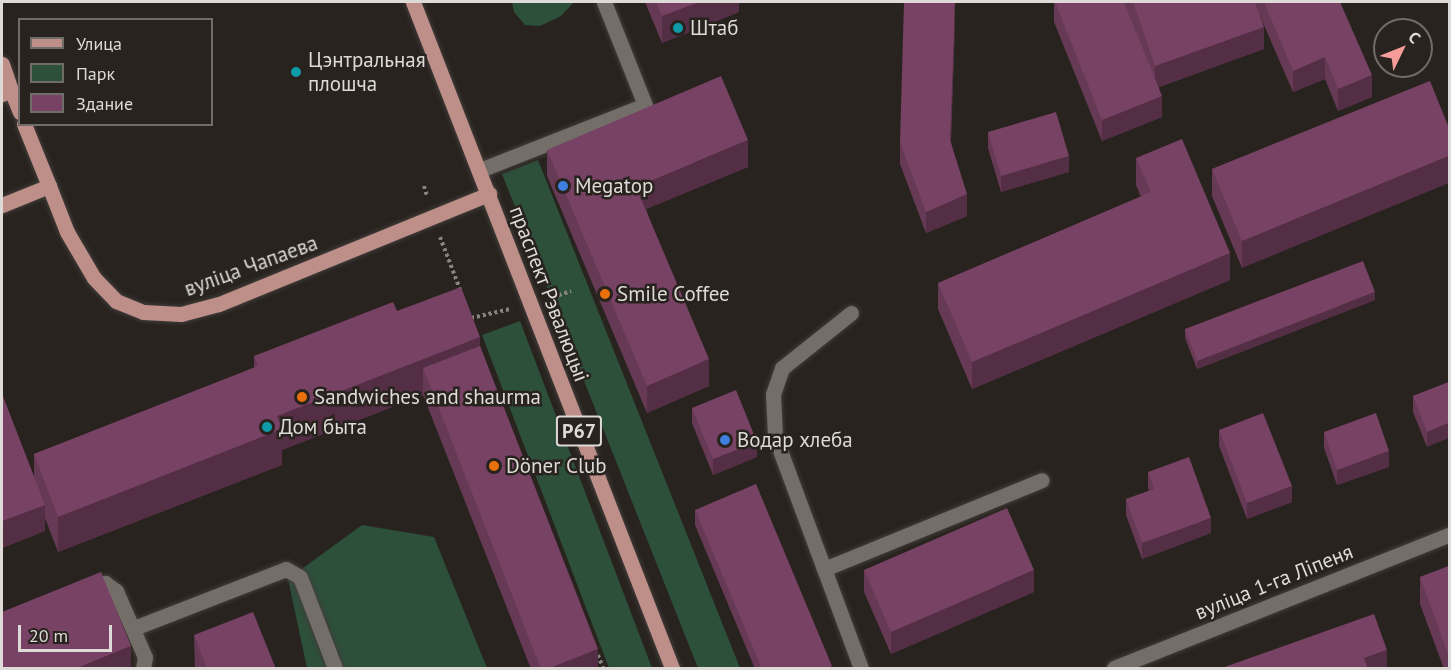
<!DOCTYPE html>
<html>
<head>
<meta charset="utf-8">
<style>
  body { margin:0 }
  #map { position:relative; width:1451px; height:670px; overflow:hidden; background:#28231e; font-family:"PT Sans",sans-serif }
  div>[style] { position:absolute }
  .green>* { inset:0; background:#2d503b }
  .path>* { height:4px; margin-top:-2px; transform-origin:0; background:repeating-linear-gradient(90deg,#87837f 0 3px,transparent 0 6px) }
  .roads { filter:drop-shadow(0 0 2px #413d3a) drop-shadow(0 0 2px #413d3a) }
  .minor>* { height:15px; margin:-7.5px; padding:0 7.5px; transform-origin:7.5px; border-radius:7.5px; background:#746e68 }
  .major>* { height:15px; margin:-7.5px; padding:0 7.5px; transform-origin:7.5px; border-radius:7.5px; background:#be8e89 }
  .wall>* { inset:0; background:#663955 }
  .shaded-wall>* { inset:0; background:#532e45 }
  .building>* { inset:0; background:#774263 }
  .dots>* { width:16px; height:16px; translate:-50% -50%; box-sizing:border-box; border:3px solid #28231e; border-radius:50% }
  span { translate:-50% -50%; white-space:nowrap; text-align:center; line-height:1.15; -webkit-text-stroke:5px #28231e; paint-order:stroke }
  .shield-label span { padding:2px 4px; background:#28231e; border:2px solid; border-radius:4px; -webkit-text-stroke-width:0 }
  .shield-label { font-size:20px; color:#dddad7; font-weight:700 }
  .poi-label { font-size:21px; color:#dddad7 }
  .left { translate:0 -50%; text-align:left }
  .street-label { font-size:21px; color:#dddad7 }
  .frame { position:absolute; inset:0; border:3px solid #dddad7; pointer-events:none }
  .legend { position:absolute; left:18px; top:18px; width:195px; height:108px; box-sizing:border-box; background:#28231e; border:2px solid #706c68; margin:0; padding:8px 10px; list-style:none; font-size:18px; color:#dddad7 }
  .legend li { display:flex; align-items:center; gap:12px; height:30px }
  .legend b { width:30px; border:2px solid #706c68 }
  .north { position:absolute; left:1373px; top:18px; width:60px; height:60px; box-sizing:border-box; background:#28231e; border:2px solid #706c68; border-radius:50%; rotate:47deg; font-size:16px; font-weight:700; line-height:24px; text-align:center; color:#dddad7 }
  .north::after { content:''; display:block; margin:auto; width:21px; height:27px; background:#f59b99; clip-path:polygon(50% 0,100% 100%,50% 72%,0 100%) }
  .scale { position:absolute; left:18px; top:625px; width:94px; height:27px; box-sizing:border-box; border:3px solid #dddad7; border-top:0; padding-left:8px; font-size:18px; line-height:21px; white-space:nowrap; color:#dddad7; -webkit-text-stroke:4px #28231e; paint-order:stroke }
</style>
</head>
<body>
<div id="map">
  <div class="green">
    <i style="clip-path:polygon(512px 2px,574px 2px,561px 16px,540px 26px,525px 25px,514px 12px)"></i>
    <i style="clip-path:polygon(538px 160px,740px 668px,698px 668px,502px 174px)"></i>
    <i style="clip-path:polygon(520px 321px,652px 668px,609px 668px,482px 335px)"></i>
    <i style="clip-path:polygon(362px 525px,434px 537px,487px 668px,307px 668px,288px 579px)"></i>
  </div>
  <div class="path">
    <i style="left:424px;top:186px;width:10px;rotate:73deg"></i>
    <i style="left:440px;top:237px;width:59px;rotate:69.1deg"></i>
    <i style="left:553px;top:297px;width:19px;rotate:-18deg"></i>
    <i style="left:471px;top:318px;width:39px;rotate:-13deg"></i>
    <i style="left:598px;top:655px;width:14px;rotate:69deg"></i>
  </div>
  <div class="roads">
    <div class="minor">
      <i style="left:480px;top:170px;width:177px;rotate:-21.5deg"></i>
      <i style="left:645px;top:105px;width:111px;rotate:-111.7deg"></i>
      <i style="left:851px;top:313px;width:88px;rotate:141.4deg"></i>
      <i style="left:782px;top:368px;width:28px;rotate:109deg"></i>
      <i style="left:773px;top:394px;width:43px;rotate:87.3deg"></i>
      <i style="left:775px;top:437px;width:246px;rotate:69.6deg"></i>
      <i style="left:824px;top:569px;width:235px;rotate:-22.2deg"></i>
      <i style="left:87px;top:588px;width:19px;rotate:-16deg"></i>
      <i style="left:105px;top:583px;width:14px;rotate:36deg"></i>
      <i style="left:116px;top:591px;width:72px;rotate:66.3deg"></i>
      <i style="left:145px;top:657px;width:11px;rotate:100deg"></i>
      <i style="left:134px;top:628px;width:163px;rotate:-21.2deg"></i>
      <i style="left:286px;top:569px;width:16px;rotate:30deg"></i>
      <i style="left:300px;top:577px;width:97px;rotate:69deg"></i>
      <i style="left:1114px;top:668px;width:362px;rotate:-21.7deg"></i>
    </div>
    <div class="major">
      <i style="left:413px;top:2px;width:715px;rotate:68.75deg"></i>
      <i style="left:2px;top:64px;width:28px;rotate:71deg"></i>
      <i style="left:11px;top:90px;width:10px;rotate:156deg"></i>
      <i style="left:11px;top:90px;width:24px;rotate:68deg"></i>
      <i style="left:24px;top:124px;width:67px;rotate:68deg"></i>
      <i style="left:2px;top:205px;width:51px;rotate:-22deg"></i>
      <i style="left:49px;top:186px;width:49px;rotate:68.6deg"></i>
      <i style="left:67px;top:232px;width:53px;rotate:59.6deg"></i>
      <i style="left:94px;top:278px;width:32px;rotate:46deg"></i>
      <i style="left:116px;top:301px;width:29px;rotate:22deg"></i>
      <i style="left:143px;top:312px;width:38px;rotate:3deg"></i>
      <i style="left:181px;top:314px;width:39px;rotate:-15deg"></i>
      <i style="left:219px;top:304px;width:292px;rotate:-22.2deg"></i>
    </div>
  </div>
  <div class="wall">
    <i style="clip-path:polygon(645px 2px,739px 2px,739px 12px,662px 43px)"></i>
    <i style="clip-path:polygon(1054px 2px,1340px 2px,1372px 97px,1338px 111px,1325px 79px,1293px 92px,1257px 9px,1264px 49px,1159px 87px,1162px 117px,1102px 141px,1054px 22px)"></i>
    <i style="clip-path:polygon(955px 22px,951px 142px,967px 216px,926px 233px,900px 164px,900px 142px)"></i>
    <i style="clip-path:polygon(1430px 81px,1242px 268px,1212px 196px,1212px 169px)"></i>
    <i style="clip-path:polygon(988px 132px,1069px 172px,1001px 192px,988px 148px)"></i>
    <i style="clip-path:polygon(547px 150px,748px 167px,646px 209px,709px 386px,647px 413px,547px 176px)"></i>
    <i style="clip-path:polygon(1136px 158px,1230px 280px,972px 389px,938px 309px,938px 283px,1141px 197px,1136px 185px)"></i>
    <i style="clip-path:polygon(1375px 300px,1197px 369px,1185px 338px,1185px 329px)"></i>
    <i style="clip-path:polygon(397px 311px,480px 346px,598px 669px,531px 669px,423px 395px,282px 450px,282px 465px,58px 552px,45px 518px,45px 531px,2px 548px,2px 394px,34px 477px,34px 454px,254px 368px,254px 356px)"></i>
    <i style="clip-path:polygon(1449px 382px,1427px 447px,1413px 412px,1413px 396px)"></i>
    <i style="clip-path:polygon(692px 408px,757px 457px,713px 475px,692px 423px)"></i>
    <i style="clip-path:polygon(1219px 430px,1292px 502px,1247px 519px,1219px 446px)"></i>
    <i style="clip-path:polygon(1324px 432px,1389px 467px,1337px 485px,1324px 448px)"></i>
    <i style="clip-path:polygon(1148px 472px,1211px 533px,1142px 559px,1126px 515px,1126px 499px,1149px 491px,1148px 487px)"></i>
    <i style="clip-path:polygon(695px 510px,832px 669px,755px 669px,695px 525px)"></i>
    <i style="clip-path:polygon(1449px 566px,1449px 669px,1444px 669px,1420px 604px,1420px 577px)"></i>
    <i style="clip-path:polygon(864px 570px,1034px 592px,891px 654px,864px 592px)"></i>
    <i style="clip-path:polygon(194px 635px,276px 669px,195px 669px)"></i>
  </div>
  <div class="shaded-wall">
    <i style="clip-path:polygon(699px 2px,739px 2px,739px 12px,662px 43px,662px 16px)"></i>
    <i style="clip-path:polygon(955px 2px,955px 22px,950px 162px,950px 140px)"></i>
    <i style="clip-path:polygon(1264px 27px,1264px 49px,1155px 88px,1155px 66px)"></i>
    <i style="clip-path:polygon(1325px 57px,1325px 79px,1293px 92px,1293px 71px)"></i>
    <i style="clip-path:polygon(1372px 75px,1372px 97px,1338px 111px,1338px 89px)"></i>
    <i style="clip-path:polygon(1162px 96px,1162px 117px,1102px 141px,1102px 120px)"></i>
    <i style="clip-path:polygon(748px 140px,748px 167px,636px 213px,636px 187px)"></i>
    <i style="clip-path:polygon(1069px 156px,1069px 172px,1001px 192px,1001px 176px)"></i>
    <i style="clip-path:polygon(1449px 156px,1449px 183px,1242px 268px,1242px 241px)"></i>
    <i style="clip-path:polygon(967px 194px,967px 216px,926px 233px,926px 212px)"></i>
    <i style="clip-path:polygon(1230px 253px,1230px 280px,972px 389px,972px 362px)"></i>
    <i style="clip-path:polygon(1375px 292px,1375px 300px,1197px 369px,1197px 361px)"></i>
    <i style="clip-path:polygon(480px 337px,480px 373px,423px 368px,423px 395px,282px 450px,282px 465px,58px 552px,58px 517px,277px 416px)"></i>
    <i style="clip-path:polygon(709px 359px,709px 386px,647px 413px,647px 386px)"></i>
    <i style="clip-path:polygon(1449px 423px,1449px 438px,1427px 447px,1427px 432px)"></i>
    <i style="clip-path:polygon(757px 442px,757px 457px,713px 475px,713px 459px)"></i>
    <i style="clip-path:polygon(1389px 451px,1389px 467px,1337px 485px,1337px 470px)"></i>
    <i style="clip-path:polygon(1292px 486px,1292px 502px,1247px 519px,1247px 503px)"></i>
    <i style="clip-path:polygon(45px 505px,45px 531px,2px 548px,2px 521px)"></i>
    <i style="clip-path:polygon(1211px 518px,1211px 533px,1142px 559px,1142px 543px)"></i>
    <i style="clip-path:polygon(1034px 570px,1034px 592px,891px 654px,891px 632px)"></i>
    <i style="clip-path:polygon(131px 646px,131px 668px,128px 669px,75px 669px)"></i>
    <i style="clip-path:polygon(598px 649px,598px 669px,547px 669px)"></i>
    <i style="clip-path:polygon(1387px 650px,1387px 669px,1364px 669px,1364px 658px)"></i>
  </div>
  <div class="building">
    <i style="clip-path:polygon(656px 2px,699px 2px,662px 16px)"></i>
    <i style="clip-path:polygon(904px 2px,955px 2px,950px 140px,967px 194px,926px 212px,900px 142px)"></i>
    <i style="clip-path:polygon(1055px 2px,1124px 2px,1162px 96px,1102px 120px)"></i>
    <i style="clip-path:polygon(1133px 2px,1255px 2px,1264px 27px,1155px 66px)"></i>
    <i style="clip-path:polygon(1264px 2px,1340px 2px,1372px 75px,1338px 89px,1325px 57px,1293px 71px)"></i>
    <i style="clip-path:polygon(721px 76px,748px 140px,636px 187px,709px 359px,647px 386px,547px 150px)"></i>
    <i style="clip-path:polygon(1430px 81px,1449px 128px,1449px 156px,1242px 241px,1212px 169px)"></i>
    <i style="clip-path:polygon(1056px 112px,1069px 156px,1001px 176px,988px 132px)"></i>
    <i style="clip-path:polygon(1182px 139px,1230px 253px,972px 362px,938px 283px,1151px 192px,1136px 158px)"></i>
    <i style="clip-path:polygon(1363px 261px,1375px 292px,1197px 361px,1185px 329px)"></i>
    <i style="clip-path:polygon(461px 287px,480px 337px,277px 416px,282px 429px,58px 517px,34px 454px,258px 366px,254px 356px,393px 302px,397px 311px)"></i>
    <i style="clip-path:polygon(480px 346px,598px 649px,547px 669px,541px 669px,423px 368px)"></i>
    <i style="clip-path:polygon(1449px 382px,1449px 423px,1427px 432px,1413px 396px)"></i>
    <i style="clip-path:polygon(736px 390px,757px 442px,713px 459px,692px 408px)"></i>
    <i style="clip-path:polygon(2px 394px,45px 505px,2px 521px)"></i>
    <i style="clip-path:polygon(1263px 413px,1292px 486px,1247px 503px,1219px 430px)"></i>
    <i style="clip-path:polygon(1376px 413px,1389px 451px,1337px 470px,1324px 432px)"></i>
    <i style="clip-path:polygon(1189px 457px,1211px 518px,1142px 543px,1126px 499px,1154px 489px,1148px 472px)"></i>
    <i style="clip-path:polygon(756px 484px,832px 666px,827px 669px,762px 669px,695px 510px)"></i>
    <i style="clip-path:polygon(1007px 508px,1034px 570px,891px 632px,864px 570px)"></i>
    <i style="clip-path:polygon(1449px 566px,1449px 657px,1420px 577px)"></i>
    <i style="clip-path:polygon(101px 572px,131px 646px,75px 669px,2px 669px,2px 612px)"></i>
    <i style="clip-path:polygon(253px 612px,276px 669px,207px 669px,194px 635px)"></i>
    <i style="clip-path:polygon(1374px 614px,1387px 650px,1364px 658px,1368px 669px,1219px 669px)"></i>
  </div>
  <div class="dots">
    <i style="left:678px;top:28px;background:#0f9aa8"></i>
    <i style="left:296px;top:72px;background:#0f9aa8"></i>
    <i style="left:563px;top:186px;background:#3f7fe0"></i>
    <i style="left:605px;top:294px;background:#e8710a"></i>
    <i style="left:302px;top:397px;background:#e8710a"></i>
    <i style="left:267px;top:427px;background:#0f9aa8"></i>
    <i style="left:725px;top:440px;background:#3f7fe0"></i>
    <i style="left:494px;top:466px;background:#e8710a"></i>
  </div>
  <div class="shield-label">
    <span style="left:579px;top:431px">Р67</span>
  </div>
  <div class="poi-label">
    <span class="left" style="left:690px;top:28px">Штаб</span>
    <span class="left" style="left:308px;top:72px">Цэнтральная<br>плошча</span>
    <span class="left" style="left:575px;top:186px">Megatop</span>
    <span class="left" style="left:617px;top:294px">Smile Coffee</span>
    <span class="left" style="left:314px;top:397px">Sandwiches and shaurma</span>
    <span class="left" style="left:279px;top:427px">Дом быта</span>
    <span class="left" style="left:737px;top:440px">Водар хлеба</span>
    <span class="left" style="left:506px;top:466px">Döner Club</span>
  </div>
  <div class="street-label">
    <span style="left:251px;top:266px;rotate:-20deg">вуліца Чапаева</span>
    <span style="left:549px;top:294px;rotate:69deg">праспект Рэвалюцыі</span>
    <span style="left:1274px;top:582px;rotate:-22deg">вуліца 1-га Ліпеня</span>
  </div>
  <div class="frame"></div>
  <ul class="legend">
  <li><b style="height:8px;background:#be8e89"></b>Улица</li>
  <li><b style="height:16px;background:#2d503b"></b>Парк</li>
  <li><b style="height:16px;background:#774263"></b>Здание</li>
  </ul>
  <div class="north">С</div>
  <div class="scale">20 m</div>
</div>
</body>
</html>
